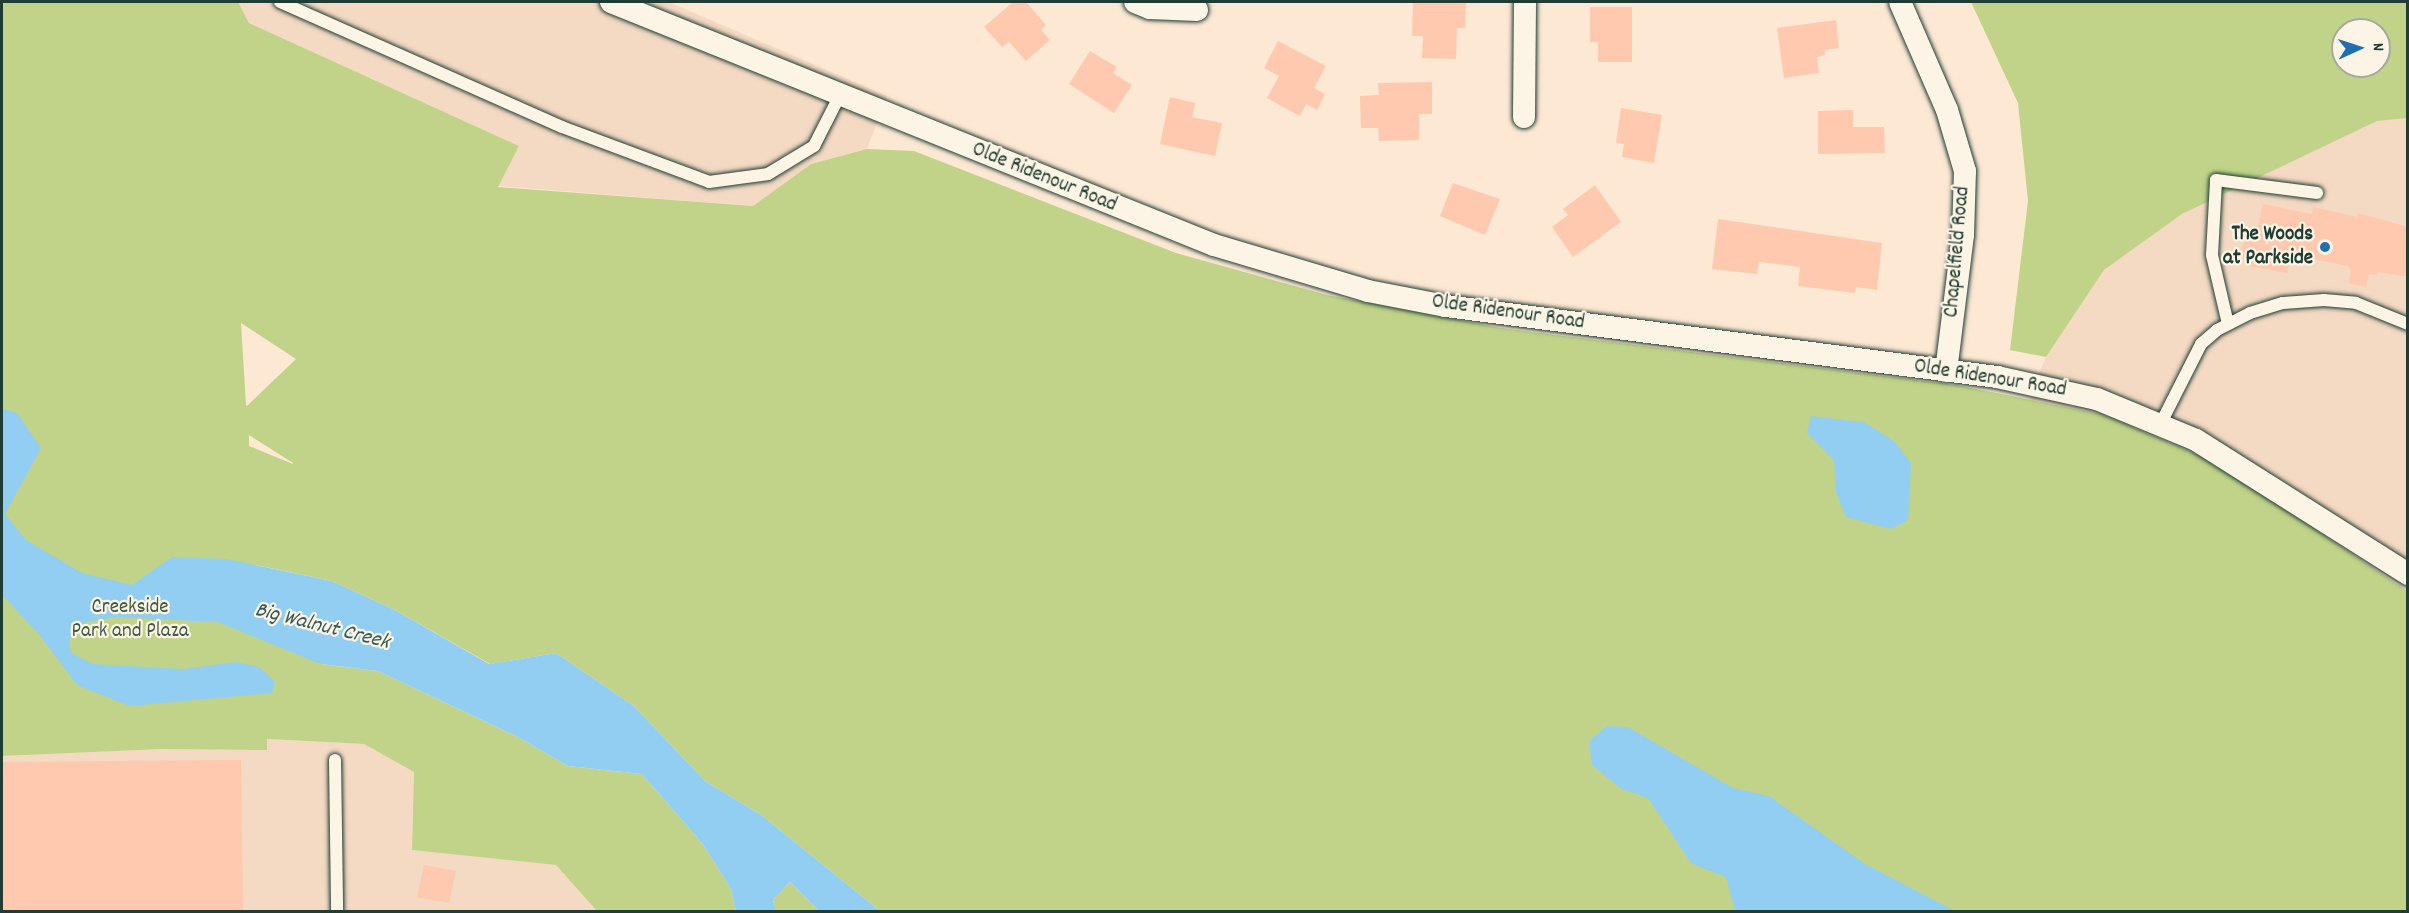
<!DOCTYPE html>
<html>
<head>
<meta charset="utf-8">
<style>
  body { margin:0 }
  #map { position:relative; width:2409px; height:913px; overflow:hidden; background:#fde8d4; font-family:Dekko,sans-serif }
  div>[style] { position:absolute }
  .built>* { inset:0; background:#f4d9c3 }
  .green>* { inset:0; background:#c0d388 }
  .water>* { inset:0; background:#91cef2 }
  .building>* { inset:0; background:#fec9ae }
  .roads { filter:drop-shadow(0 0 2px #1f3d34) drop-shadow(0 0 2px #1f3d34) }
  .service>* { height:12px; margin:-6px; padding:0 6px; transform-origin:6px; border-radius:6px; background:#fcf5e5 }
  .minor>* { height:22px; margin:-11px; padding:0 11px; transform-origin:11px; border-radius:11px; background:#fcf5e5 }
  .dots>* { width:16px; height:16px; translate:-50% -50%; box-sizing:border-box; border:3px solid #fcf5e5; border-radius:50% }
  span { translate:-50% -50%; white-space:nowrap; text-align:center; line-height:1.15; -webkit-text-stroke:4.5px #fcf5e5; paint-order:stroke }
  .street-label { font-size:21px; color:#1f3d34 }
  .poi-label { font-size:21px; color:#1f3d34; font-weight:700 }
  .right { translate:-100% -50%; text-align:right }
  .park-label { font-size:21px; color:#3f5b45 }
  .water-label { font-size:22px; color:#365a5a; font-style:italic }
  .frame { position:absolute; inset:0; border:3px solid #1f3d34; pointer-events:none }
  .north { position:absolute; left:2331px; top:18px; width:60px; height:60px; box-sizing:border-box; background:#fcf5e5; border:2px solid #a4ab9e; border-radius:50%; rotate:87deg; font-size:16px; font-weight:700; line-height:24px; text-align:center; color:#1f3d34 }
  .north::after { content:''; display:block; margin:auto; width:21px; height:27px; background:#1f6fb2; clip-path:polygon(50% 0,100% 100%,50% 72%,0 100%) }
</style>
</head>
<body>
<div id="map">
  <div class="built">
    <i style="clip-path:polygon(238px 2px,669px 2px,887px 96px,867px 149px,811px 164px,753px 206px,497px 186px,519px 146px,249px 23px)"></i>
    <i style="clip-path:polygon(2407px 118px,2407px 591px,2217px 463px,2028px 400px,2046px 357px,2104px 270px,2182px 214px,2377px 121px)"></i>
    <i style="clip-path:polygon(266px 739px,364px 744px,414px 772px,412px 850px,556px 865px,597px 911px,2px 912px,2px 756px,163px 749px,266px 750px)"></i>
  </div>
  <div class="green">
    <i style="clip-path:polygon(evenodd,2px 2px,238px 2px,249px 23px,519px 146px,498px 187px,753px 206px,811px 164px,867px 149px,914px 151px,1176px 253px,1327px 295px,1501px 328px,1956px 385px,2101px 414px,2217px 463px,2407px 591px,2407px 911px,880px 911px,760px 814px,705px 781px,634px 706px,556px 653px,490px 664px,395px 610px,332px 581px,256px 565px,321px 664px,378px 671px,516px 736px,568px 766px,642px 774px,702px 843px,730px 887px,736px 911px,597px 911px,556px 865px,412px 850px,414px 772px,364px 744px,267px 739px,267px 750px,163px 749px,2px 756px,2px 2px,241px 323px,296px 359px,247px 406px,246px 405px,241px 323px,2px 2px,249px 435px,293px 463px,293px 464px,249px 446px,249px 435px)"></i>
    <i style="clip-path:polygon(evenodd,1971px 2px,2407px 2px,2407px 118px,2377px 121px,2182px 214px,2104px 270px,2046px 357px,2010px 350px,2028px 201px,2018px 103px,1971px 2px,2343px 30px,2379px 30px,2379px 66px,2343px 66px,2343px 30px)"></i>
    <i style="clip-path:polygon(790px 882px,819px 911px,776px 911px,773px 900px)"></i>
  </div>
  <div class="water">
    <i style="clip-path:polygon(2px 408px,17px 413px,41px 448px,5px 514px,26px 540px,82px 573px,132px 585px,172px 557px,227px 559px,332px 581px,395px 610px,489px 664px,556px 653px,634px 706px,705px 781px,760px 814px,880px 911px,819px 911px,790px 882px,773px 900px,776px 911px,736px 911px,730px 887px,702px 843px,642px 774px,568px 766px,516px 736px,378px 671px,321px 664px,218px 622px,116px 617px,86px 622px,69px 639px,71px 653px,93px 664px,183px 669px,236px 662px,259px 667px,275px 682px,272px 693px,130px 706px,77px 685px,38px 633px,2px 595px)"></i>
    <i style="clip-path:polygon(1811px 416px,1864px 422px,1894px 441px,1911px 463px,1908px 520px,1891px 529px,1846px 517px,1836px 492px,1834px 460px,1807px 433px)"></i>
    <i style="clip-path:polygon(1607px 726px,1628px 727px,1733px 788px,1769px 796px,1865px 864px,1955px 911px,1735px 911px,1726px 877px,1691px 863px,1648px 798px,1620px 788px,1592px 765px,1589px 741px)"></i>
  </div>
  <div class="building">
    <i style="clip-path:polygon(1013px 2px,1026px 2px,1046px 25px,1041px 30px,1050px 40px,1026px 61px,1009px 42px,1002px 47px,984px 27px)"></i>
    <i style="clip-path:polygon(1413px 2px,1466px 3px,1465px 28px,1457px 28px,1456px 59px,1422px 58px,1423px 36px,1412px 36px)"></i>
    <i style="clip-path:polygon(1590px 7px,1632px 7px,1632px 62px,1598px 62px,1598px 42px,1590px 42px)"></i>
    <i style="clip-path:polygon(1836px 20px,1839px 48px,1825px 50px,1825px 55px,1817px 57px,1819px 73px,1784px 78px,1777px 28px)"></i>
    <i style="clip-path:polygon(1278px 41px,1326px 66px,1314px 88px,1325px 94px,1317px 110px,1306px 104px,1300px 116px,1267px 98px,1279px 76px,1264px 68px)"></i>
    <i style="clip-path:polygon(1090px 51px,1117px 67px,1113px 73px,1132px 85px,1114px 113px,1069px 84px)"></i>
    <i style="clip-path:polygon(1432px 82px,1432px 114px,1419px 114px,1419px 140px,1379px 141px,1378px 128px,1361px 128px,1360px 96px,1379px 95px,1378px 83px)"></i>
    <i style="clip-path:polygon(1170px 97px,1195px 103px,1192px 117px,1222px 123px,1215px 156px,1160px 144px)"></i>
    <i style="clip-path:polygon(1621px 108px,1662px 115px,1654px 163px,1622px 157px,1624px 144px,1616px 143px)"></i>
    <i style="clip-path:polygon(1853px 110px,1853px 127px,1884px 127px,1885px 153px,1818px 154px,1818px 111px)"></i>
    <i style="clip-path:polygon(1453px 183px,1500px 199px,1485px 235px,1440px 216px)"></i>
    <i style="clip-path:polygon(1595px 185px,1621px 222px,1573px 257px,1552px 227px,1568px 215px,1563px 209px)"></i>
    <i style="clip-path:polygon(2263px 204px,2312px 214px,2313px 207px,2357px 217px,2358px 213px,2408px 227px,2408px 277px,2378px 272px,2377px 275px,2369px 274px,2366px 287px,2349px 283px,2351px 271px,2348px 266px,2291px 255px,2287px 273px,2249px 266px,2241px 254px,2243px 244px,2257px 233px)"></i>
    <i style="clip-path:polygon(1718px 219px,1882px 243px,1877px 290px,1856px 287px,1855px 293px,1798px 286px,1800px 267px,1759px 262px,1757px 274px,1712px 269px)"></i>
    <i style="clip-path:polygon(241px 760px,243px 912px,2px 912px,2px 762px)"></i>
    <i style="clip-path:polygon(424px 865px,456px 871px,449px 903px,417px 897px)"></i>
  </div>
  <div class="roads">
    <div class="service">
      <i style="left:280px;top:2px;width:308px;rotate:23.9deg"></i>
      <i style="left:562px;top:127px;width:157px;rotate:20.5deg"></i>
      <i style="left:709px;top:182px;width:60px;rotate:-7.7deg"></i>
      <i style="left:768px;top:174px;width:54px;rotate:-31.3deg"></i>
      <i style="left:814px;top:146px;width:57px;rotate:-63deg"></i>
      <i style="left:2228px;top:324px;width:71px;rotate:-103.1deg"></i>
      <i style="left:2212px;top:255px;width:75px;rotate:-86.9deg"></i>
      <i style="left:2216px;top:180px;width:102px;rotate:7.3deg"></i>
      <i style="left:2161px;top:423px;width:89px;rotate:-63.1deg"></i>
      <i style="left:2201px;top:344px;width:21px;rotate:-41deg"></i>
      <i style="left:2217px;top:330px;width:37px;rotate:-27deg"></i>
      <i style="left:2250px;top:313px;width:34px;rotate:-17deg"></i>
      <i style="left:2283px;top:303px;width:41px;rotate:-4.2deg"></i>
      <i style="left:2324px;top:300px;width:32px;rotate:5deg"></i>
      <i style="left:2356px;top:303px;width:56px;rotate:22deg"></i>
      <i style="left:335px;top:760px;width:152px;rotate:89.2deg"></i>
    </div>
    <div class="minor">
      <i style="left:611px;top:2px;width:650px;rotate:21.95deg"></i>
      <i style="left:1214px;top:245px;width:161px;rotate:16.6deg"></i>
      <i style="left:1368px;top:291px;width:79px;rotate:10.9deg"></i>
      <i style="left:1446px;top:306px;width:556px;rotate:7.34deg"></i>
      <i style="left:1997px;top:377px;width:102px;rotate:12.4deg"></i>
      <i style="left:2097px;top:399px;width:107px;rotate:22.5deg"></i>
      <i style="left:2196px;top:440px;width:251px;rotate:32.3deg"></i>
      <i style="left:1135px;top:2px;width:16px;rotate:22deg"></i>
      <i style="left:1150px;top:8px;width:47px;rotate:2.4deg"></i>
      <i style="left:1900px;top:2px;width:118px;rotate:66.5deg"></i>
      <i style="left:1947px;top:110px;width:64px;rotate:73.6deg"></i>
      <i style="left:1965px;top:171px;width:64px;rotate:91.8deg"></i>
      <i style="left:1963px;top:235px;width:137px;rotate:97.1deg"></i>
      <i style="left:1524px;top:117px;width:115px;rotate:-89.5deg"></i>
    </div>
  </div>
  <div class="dots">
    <i style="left:2325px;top:247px;background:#1f6fb2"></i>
  </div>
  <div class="street-label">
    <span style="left:1044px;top:178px;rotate:22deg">Olde Ridenour Road</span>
    <span style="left:1958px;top:252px;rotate:-85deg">Chapelfield Road</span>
    <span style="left:1508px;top:313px;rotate:8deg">Olde Ridenour Road</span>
    <span style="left:1990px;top:379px;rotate:9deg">Olde Ridenour Road</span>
  </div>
  <div class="poi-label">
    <span class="right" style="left:2313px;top:247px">The Woods<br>at Parkside</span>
  </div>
  <div class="park-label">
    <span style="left:130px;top:620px">Creekside<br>Park and Plaza</span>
  </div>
  <div class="water-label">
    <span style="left:322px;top:627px;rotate:14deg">Big Walnut Creek</span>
  </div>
  <div class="frame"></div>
  <div class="north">N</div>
</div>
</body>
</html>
